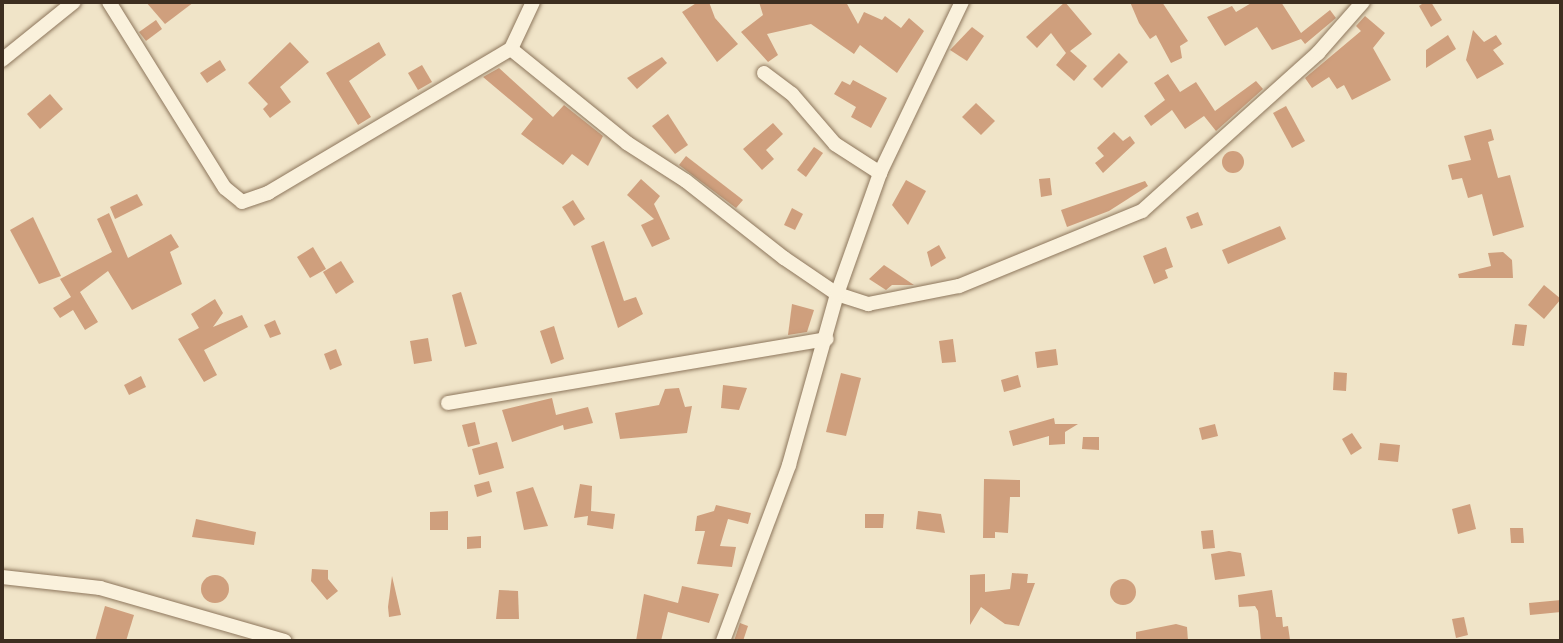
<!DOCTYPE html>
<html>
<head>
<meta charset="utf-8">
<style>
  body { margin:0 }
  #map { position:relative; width:1563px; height:643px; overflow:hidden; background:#f0e4c8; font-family:Bitter,serif }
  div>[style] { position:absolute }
  .building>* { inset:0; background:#cf9f7d }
  .round { border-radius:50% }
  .roads { filter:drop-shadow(0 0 2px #8d765c) drop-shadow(0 0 2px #8d765c) }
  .minor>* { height:14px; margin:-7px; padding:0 7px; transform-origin:7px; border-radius:7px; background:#faf1dc }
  span { translate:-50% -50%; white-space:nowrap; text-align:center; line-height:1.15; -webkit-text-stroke:7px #f7eed8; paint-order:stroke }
  .frame { position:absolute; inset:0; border:4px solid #3d2e20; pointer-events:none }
</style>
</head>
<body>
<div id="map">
  <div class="building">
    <i style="clip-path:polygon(146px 2px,194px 2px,165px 24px)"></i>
    <i style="clip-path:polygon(698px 2px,709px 2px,715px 18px,738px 44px,717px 62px,682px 12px)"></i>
    <i style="clip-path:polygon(759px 2px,846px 2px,858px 24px,864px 12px,882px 20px,885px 16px,901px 28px,909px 18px,924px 31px,897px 73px,860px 45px,854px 54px,811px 24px,767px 34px,778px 55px,768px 62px,741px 32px,763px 15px)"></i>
    <i style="clip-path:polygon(1065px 2px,1092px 34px,1070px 51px,1087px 66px,1074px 81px,1056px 65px,1066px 53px,1051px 33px,1037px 48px,1026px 37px)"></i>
    <i style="clip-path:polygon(1130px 2px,1162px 2px,1188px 41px,1180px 46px,1182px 58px,1171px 63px,1156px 35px,1150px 39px,1139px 23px)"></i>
    <i style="clip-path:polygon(1253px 2px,1281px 2px,1301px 33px,1330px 10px,1336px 18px,1305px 44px,1301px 39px,1272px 50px,1257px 27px,1225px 46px,1207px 17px,1232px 6px,1236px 12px)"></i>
    <i style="clip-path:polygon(1425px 2px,1431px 2px,1442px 20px,1431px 27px,1419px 6px)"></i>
    <i style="clip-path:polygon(1365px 16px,1385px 33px,1373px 48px,1391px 80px,1352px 100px,1344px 85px,1337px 89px,1329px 77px,1312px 88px,1305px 78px,1361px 31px,1356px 26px)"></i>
    <i style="clip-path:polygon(156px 20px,162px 29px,146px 41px,139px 32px)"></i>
    <i style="clip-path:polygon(972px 27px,984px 36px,967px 61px,950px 50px)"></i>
    <i style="clip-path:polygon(1473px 30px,1484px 42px,1496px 35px,1502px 44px,1493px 50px,1504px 64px,1477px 79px,1466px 60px)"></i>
    <i style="clip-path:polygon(1448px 35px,1456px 49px,1426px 68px,1426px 50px)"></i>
    <i style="clip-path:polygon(290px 42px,309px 62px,280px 87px,291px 102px,270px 118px,263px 109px,268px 104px,248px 83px)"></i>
    <i style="clip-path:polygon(379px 42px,386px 55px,349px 81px,371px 117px,358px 125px,326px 73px)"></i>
    <i style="clip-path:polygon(1119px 53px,1128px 62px,1102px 88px,1093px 79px)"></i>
    <i style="clip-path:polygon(662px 57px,667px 63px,637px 89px,627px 78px)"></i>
    <i style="clip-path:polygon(220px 60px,226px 70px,207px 83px,200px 73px)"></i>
    <i style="clip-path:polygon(422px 65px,432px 82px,418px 90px,408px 73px)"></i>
    <i style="clip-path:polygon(499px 68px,553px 117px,564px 105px,603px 136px,588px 166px,572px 154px,563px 165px,521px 134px,533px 119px,483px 77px)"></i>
    <i style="clip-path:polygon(1168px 74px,1180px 92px,1196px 82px,1215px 111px,1256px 81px,1263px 89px,1216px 131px,1204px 116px,1185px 129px,1172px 110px,1151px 126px,1144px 116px,1165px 100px,1154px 83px)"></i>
    <i style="clip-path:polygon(853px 80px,887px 98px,871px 128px,851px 117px,856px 107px,834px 94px,842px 81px,850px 85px)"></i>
    <i style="clip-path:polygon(50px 94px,63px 109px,40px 129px,27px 114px)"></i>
    <i style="clip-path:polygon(976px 103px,995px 121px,981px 135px,962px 117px)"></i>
    <i style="clip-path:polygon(1286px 106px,1305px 141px,1292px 148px,1273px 113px)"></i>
    <i style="clip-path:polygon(668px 114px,688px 145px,675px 154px,652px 126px)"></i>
    <i style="clip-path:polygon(773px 123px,783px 134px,766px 150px,774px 159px,762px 170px,743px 149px)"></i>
    <i style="clip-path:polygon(1491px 129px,1494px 140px,1488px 142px,1498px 178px,1510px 175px,1524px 227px,1493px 236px,1482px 194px,1468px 198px,1462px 178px,1452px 180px,1448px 165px,1471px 160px,1464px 136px)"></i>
    <i style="clip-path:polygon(1114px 132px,1123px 141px,1130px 136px,1135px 143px,1103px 173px,1095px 163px,1104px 156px,1097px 148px)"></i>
    <i style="clip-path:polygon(814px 147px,823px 153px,806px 177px,797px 170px)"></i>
    <i class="round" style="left:1222px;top:151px;width:22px;height:22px"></i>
    <i style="clip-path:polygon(686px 156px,743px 200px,736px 208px,679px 165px)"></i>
    <i style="clip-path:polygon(1050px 178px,1052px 195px,1041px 197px,1039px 179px)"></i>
    <i style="clip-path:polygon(641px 179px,660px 196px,654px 204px,670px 239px,652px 247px,641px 225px,654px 219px,627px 195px)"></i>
    <i style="clip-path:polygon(906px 180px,926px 191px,908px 225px,892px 205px)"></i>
    <i style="clip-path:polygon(1145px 181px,1148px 186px,1109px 211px,1067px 227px,1061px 210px)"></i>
    <i style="clip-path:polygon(137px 194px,143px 205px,115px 219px,110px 207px)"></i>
    <i style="clip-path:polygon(573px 200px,585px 219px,574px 226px,562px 207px)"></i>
    <i style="clip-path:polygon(792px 208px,803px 214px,795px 230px,784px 225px)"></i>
    <i style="clip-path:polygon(1198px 212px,1203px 225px,1191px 229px,1186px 217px)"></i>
    <i style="clip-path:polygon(109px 213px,128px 258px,171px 234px,179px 247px,170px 252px,182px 284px,132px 310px,108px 271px,80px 292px,98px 322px,85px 330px,73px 310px,60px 318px,53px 308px,71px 297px,60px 279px,112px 252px,97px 219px)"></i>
    <i style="clip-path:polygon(33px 217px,61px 276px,39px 284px,10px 230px)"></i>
    <i style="clip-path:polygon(1280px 226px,1286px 239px,1228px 264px,1222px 250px)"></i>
    <i style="clip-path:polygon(604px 241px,624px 301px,636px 297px,643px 314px,618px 328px,591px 246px)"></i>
    <i style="clip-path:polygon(939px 245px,946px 258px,931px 267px,927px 252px)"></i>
    <i style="clip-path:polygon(313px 247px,326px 269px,310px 278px,297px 257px)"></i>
    <i style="clip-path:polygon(1166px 247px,1173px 267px,1165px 270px,1168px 278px,1154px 284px,1143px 256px)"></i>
    <i style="clip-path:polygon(1503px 252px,1512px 260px,1513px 278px,1459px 278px,1458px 274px,1491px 266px,1488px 253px)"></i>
    <i style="clip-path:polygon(341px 261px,354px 282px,336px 294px,323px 272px)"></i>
    <i style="clip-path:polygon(884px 265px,914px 285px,892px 285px,886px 290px,869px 279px)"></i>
    <i style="clip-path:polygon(1544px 285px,1561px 299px,1544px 319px,1528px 305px)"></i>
    <i style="clip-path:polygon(461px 292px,477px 344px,465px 347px,452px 295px)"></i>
    <i style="clip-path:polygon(215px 299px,223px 313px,213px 327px,242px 315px,248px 327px,204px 350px,217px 375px,204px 382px,178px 339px,199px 328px,191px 314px)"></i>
    <i style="clip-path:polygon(792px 304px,814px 310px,807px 332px,788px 335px)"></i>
    <i style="clip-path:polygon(275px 320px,281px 334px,270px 338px,264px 325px)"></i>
    <i style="clip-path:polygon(1515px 324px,1527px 325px,1524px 346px,1512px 345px)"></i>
    <i style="clip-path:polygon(554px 326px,564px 359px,551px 364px,540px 331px)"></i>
    <i style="clip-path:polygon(428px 338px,432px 361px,414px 364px,410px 341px)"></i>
    <i style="clip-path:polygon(953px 339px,956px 362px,942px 363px,939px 341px)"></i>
    <i style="clip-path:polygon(336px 349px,342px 365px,330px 370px,324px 354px)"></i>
    <i style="clip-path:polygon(1056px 349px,1058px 365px,1037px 368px,1035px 352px)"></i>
    <i style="clip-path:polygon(1334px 372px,1347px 373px,1346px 391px,1333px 390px)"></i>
    <i style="clip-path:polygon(841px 373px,861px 378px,846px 436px,826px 432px)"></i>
    <i style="clip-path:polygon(1018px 375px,1021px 387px,1004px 392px,1001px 380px)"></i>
    <i style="clip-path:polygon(141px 376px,146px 387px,129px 395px,124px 385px)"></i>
    <i style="clip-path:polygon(723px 385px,747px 388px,739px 410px,721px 408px)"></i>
    <i style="clip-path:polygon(679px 388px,685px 407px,692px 406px,687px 433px,620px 439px,615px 413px,659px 405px,665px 389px)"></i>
    <i style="clip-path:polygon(552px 398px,556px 415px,588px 407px,593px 423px,564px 430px,563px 425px,512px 442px,502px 410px)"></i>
    <i style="clip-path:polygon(1054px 418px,1055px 424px,1078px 424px,1065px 432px,1065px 444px,1049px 445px,1049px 436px,1013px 446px,1009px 431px)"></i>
    <i style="clip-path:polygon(475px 422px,480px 444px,468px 447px,462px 425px)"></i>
    <i style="clip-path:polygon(1215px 424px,1218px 436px,1202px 440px,1199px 428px)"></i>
    <i style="clip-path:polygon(1352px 433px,1362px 448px,1351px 455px,1342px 439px)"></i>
    <i style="clip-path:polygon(1083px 437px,1099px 437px,1099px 450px,1082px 449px)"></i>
    <i style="clip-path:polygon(497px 442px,504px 468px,479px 475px,472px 449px)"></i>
    <i style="clip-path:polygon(1380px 443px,1400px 445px,1398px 462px,1378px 460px)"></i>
    <i style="clip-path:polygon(984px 479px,1020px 480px,1020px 497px,1010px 497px,1008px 533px,995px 532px,995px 538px,983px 538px)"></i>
    <i style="clip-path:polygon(489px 481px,492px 492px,477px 497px,474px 485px)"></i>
    <i style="clip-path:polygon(580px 484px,592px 486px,591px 511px,615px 514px,613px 529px,587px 525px,588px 516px,574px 518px)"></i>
    <i style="clip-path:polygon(533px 487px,548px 526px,524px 530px,516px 492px)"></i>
    <i style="clip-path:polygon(1470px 504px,1476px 529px,1458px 534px,1452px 509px)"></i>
    <i style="clip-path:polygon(716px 505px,751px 513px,748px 524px,728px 519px,720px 546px,736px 547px,732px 567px,697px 564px,705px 531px,695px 531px,697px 516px,714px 511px)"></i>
    <i style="clip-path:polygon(448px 511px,448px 530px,430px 530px,430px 512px)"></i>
    <i style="clip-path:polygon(918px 511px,941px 514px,945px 533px,916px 529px)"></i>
    <i style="clip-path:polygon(865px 514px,884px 514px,883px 528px,865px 528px)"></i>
    <i style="clip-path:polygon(196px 519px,256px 532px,254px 545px,192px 537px)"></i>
    <i style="clip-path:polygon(1510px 528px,1523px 528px,1524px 543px,1511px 543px)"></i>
    <i style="clip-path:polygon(1213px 530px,1215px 548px,1203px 549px,1201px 531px)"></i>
    <i style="clip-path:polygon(481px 536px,481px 548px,467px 549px,467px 537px)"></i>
    <i style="clip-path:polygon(1229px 551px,1241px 553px,1245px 576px,1215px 580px,1211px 554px)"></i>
    <i style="clip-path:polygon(312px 569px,328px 570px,328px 579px,338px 591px,327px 600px,311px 581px)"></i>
    <i style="clip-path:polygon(1012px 573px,1028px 574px,1027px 583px,1035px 583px,1019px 626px,1005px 624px,981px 607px,970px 625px,970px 575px,985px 574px,985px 592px,1010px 589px)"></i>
    <i class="round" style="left:201px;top:575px;width:28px;height:28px"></i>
    <i style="clip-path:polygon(392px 576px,401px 615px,389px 617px,388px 607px)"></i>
    <i class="round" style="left:1110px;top:579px;width:26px;height:26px"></i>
    <i style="clip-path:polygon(682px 586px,719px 594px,709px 623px,668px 612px,661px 641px,636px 641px,644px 594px,678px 603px)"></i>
    <i style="clip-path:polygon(499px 590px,518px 591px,519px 619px,496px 619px)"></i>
    <i style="clip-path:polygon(1272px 590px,1276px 617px,1282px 617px,1283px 627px,1288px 626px,1290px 640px,1261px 641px,1258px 611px,1255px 606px,1239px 607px,1238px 595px)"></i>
    <i style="clip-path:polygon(1561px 600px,1561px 612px,1530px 615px,1529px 603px)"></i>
    <i style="clip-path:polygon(105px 606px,134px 615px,126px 641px,95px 641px)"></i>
    <i style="clip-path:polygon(1464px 617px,1468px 635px,1456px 638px,1452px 619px)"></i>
    <i style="clip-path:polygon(740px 623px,748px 626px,743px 641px,734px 641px)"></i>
    <i style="clip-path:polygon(1176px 624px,1187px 627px,1188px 641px,1136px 641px,1136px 632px)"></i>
  </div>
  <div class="roads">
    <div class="minor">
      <i style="left:109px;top:2px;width:219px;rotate:58.1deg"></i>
      <i style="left:225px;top:188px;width:22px;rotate:39deg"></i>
      <i style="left:242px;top:202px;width:28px;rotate:-19deg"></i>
      <i style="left:268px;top:193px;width:282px;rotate:-30.7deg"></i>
      <i style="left:533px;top:2px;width:52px;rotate:115.1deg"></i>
      <i style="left:511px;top:49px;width:149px;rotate:39deg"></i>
      <i style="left:627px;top:143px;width:70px;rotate:32.8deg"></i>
      <i style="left:686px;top:181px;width:125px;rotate:38.2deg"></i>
      <i style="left:784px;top:258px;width:64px;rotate:34.2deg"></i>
      <i style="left:837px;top:294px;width:33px;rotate:18deg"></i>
      <i style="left:868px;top:304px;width:93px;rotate:-11.2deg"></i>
      <i style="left:959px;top:286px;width:198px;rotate:-22.3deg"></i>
      <i style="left:1142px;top:211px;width:237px;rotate:-41.9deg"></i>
      <i style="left:1318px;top:53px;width:68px;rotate:-48.6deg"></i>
      <i style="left:2px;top:60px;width:92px;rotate:-38.9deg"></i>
      <i style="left:764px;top:73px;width:35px;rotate:37deg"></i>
      <i style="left:792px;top:94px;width:66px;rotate:49.3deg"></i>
      <i style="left:835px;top:144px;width:54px;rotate:32.8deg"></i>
      <i style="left:448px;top:403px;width:384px;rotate:-9.6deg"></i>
      <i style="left:2px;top:577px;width:99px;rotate:6.4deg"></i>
      <i style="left:100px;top:588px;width:192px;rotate:16deg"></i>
      <i style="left:723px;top:641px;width:188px;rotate:-69.4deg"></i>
      <i style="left:789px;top:465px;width:178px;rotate:-74.3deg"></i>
      <i style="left:837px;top:294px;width:128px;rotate:-70.4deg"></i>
      <i style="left:880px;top:173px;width:190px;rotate:-64.4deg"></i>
    </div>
  </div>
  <div class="frame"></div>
</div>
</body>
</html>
